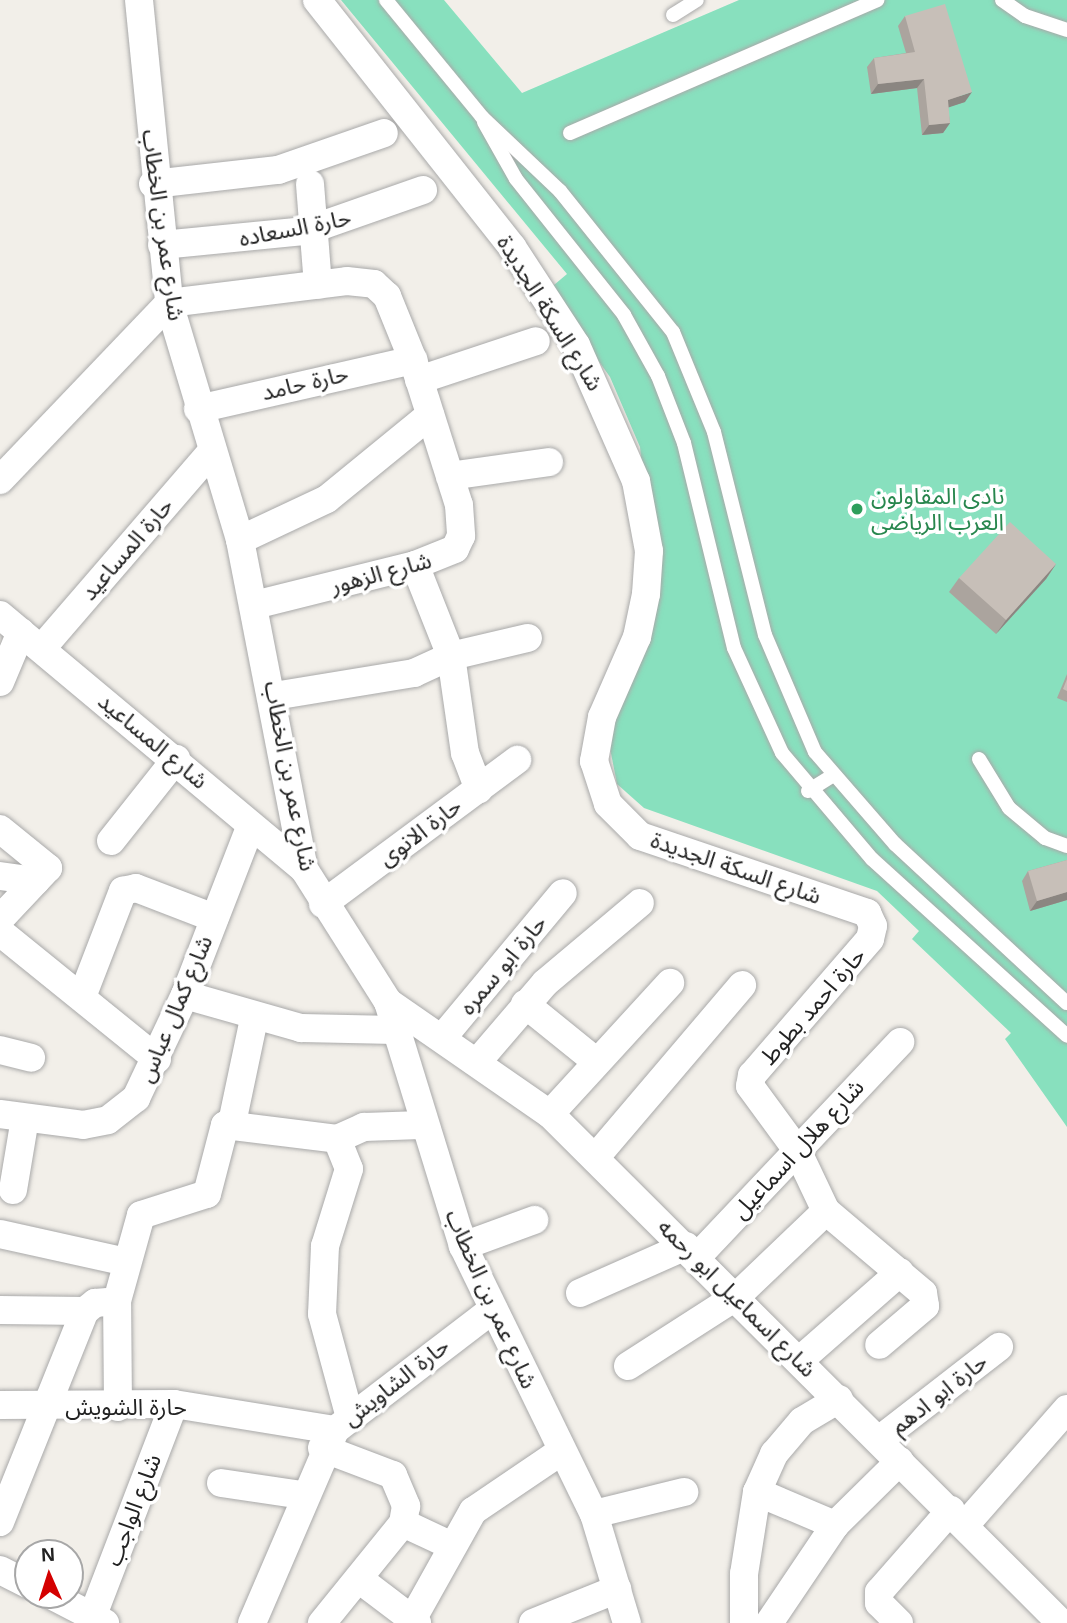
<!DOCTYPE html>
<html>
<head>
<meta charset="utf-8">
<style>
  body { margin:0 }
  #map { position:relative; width:1067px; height:1623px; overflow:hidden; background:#f2efe9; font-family:Arial,"Noto Sans Arabic",sans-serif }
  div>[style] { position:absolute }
  .pitch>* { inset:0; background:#88e0be }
  .roads { filter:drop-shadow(0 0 2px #a9a9a9) drop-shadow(0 0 2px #a9a9a9) }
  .service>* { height:14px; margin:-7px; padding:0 7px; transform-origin:7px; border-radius:7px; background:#fff }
  .minor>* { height:28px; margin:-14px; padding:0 14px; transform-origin:14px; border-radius:14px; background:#fff }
  .wall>* { inset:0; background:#aba49e }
  .shaded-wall>* { inset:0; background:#8b8681 }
  .building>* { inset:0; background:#c7bfb8 }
  .dots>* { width:19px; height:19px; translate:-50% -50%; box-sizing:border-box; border:4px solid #fff; border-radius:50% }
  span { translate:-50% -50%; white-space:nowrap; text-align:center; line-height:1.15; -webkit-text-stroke:7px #fff; paint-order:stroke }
  .street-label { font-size:23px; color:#222 }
  .leisure-label { font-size:23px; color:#27864d }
  .left { translate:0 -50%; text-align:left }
  .north { position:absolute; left:14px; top:1539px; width:70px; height:70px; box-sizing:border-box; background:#fff; border:2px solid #a7a7a7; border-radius:50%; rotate:357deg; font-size:19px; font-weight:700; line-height:28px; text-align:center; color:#222 }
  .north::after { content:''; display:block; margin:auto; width:24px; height:32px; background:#d40000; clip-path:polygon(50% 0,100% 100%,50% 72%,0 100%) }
</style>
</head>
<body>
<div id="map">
  <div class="pitch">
    <i style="clip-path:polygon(341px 0,444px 0,522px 93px,739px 0,1067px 0,1067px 1127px,1005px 1039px,1011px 1033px,912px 939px,919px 931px,877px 891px,644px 808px,617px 784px,607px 733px,647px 647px,653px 570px,640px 447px,610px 377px,548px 290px,567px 274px)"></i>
  </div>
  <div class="roads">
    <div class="service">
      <i style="left:386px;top:0;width:151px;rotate:50.6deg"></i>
      <i style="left:482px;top:117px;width:108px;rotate:43.5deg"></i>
      <i style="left:560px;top:191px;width:181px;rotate:51.3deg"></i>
      <i style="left:673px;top:332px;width:108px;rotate:67.7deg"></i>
      <i style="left:714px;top:432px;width:209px;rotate:75.9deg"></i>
      <i style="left:765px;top:635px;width:127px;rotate:66.9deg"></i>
      <i style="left:815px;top:752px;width:122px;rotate:49deg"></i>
      <i style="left:895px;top:844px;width:234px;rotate:42.8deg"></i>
      <i style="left:1002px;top:0;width:28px;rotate:35deg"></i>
      <i style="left:1025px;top:16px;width:44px;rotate:18.4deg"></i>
      <i style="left:673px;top:15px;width:28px;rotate:-32deg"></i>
      <i style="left:484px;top:122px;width:65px;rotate:60.7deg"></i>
      <i style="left:516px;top:179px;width:174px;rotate:51.5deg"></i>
      <i style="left:624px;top:315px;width:70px;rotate:60.9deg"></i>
      <i style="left:658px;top:376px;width:72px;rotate:68.8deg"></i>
      <i style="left:684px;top:443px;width:211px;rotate:76.3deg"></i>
      <i style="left:734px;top:648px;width:115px;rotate:65.4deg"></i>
      <i style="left:782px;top:753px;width:139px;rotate:49.7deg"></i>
      <i style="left:872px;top:859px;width:263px;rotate:42.2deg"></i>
      <i style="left:570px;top:133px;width:335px;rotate:-23.4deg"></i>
      <i style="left:979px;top:759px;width:57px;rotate:58.5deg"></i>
      <i style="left:1009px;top:808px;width:47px;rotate:39.8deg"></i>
      <i style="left:1045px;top:838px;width:23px;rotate:20deg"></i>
      <i style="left:808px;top:791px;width:28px;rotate:-32deg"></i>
    </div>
    <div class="minor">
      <i style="left:139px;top:0;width:304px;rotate:84.3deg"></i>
      <i style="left:169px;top:303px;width:247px;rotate:73.3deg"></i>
      <i style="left:240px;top:540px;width:335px;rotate:79deg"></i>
      <i style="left:304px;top:869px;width:157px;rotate:57.7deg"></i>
      <i style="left:388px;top:1002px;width:255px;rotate:72.9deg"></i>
      <i style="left:463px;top:1246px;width:298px;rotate:64deg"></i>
      <i style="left:594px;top:1514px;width:114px;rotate:73.2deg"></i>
      <i style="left:317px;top:0;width:315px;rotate:51.7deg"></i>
      <i style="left:512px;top:247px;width:117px;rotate:56.9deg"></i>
      <i style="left:576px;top:345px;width:149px;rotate:66.2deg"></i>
      <i style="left:636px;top:481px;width:71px;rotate:79.5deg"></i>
      <i style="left:649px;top:551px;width:43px;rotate:94deg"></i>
      <i style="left:646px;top:594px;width:44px;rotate:101.8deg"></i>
      <i style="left:637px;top:637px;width:87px;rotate:113.6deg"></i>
      <i style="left:602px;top:717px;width:45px;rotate:100.3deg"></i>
      <i style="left:594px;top:761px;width:45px;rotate:72deg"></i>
      <i style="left:608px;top:804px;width:45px;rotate:45deg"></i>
      <i style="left:640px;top:836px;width:240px;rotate:18.7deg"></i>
      <i style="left:867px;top:913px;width:14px;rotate:65deg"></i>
      <i style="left:873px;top:926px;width:13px;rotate:103deg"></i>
      <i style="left:870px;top:939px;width:180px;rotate:130.9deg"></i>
      <i style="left:752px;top:1075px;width:11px;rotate:100deg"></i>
      <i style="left:750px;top:1086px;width:79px;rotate:53.7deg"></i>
      <i style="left:797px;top:1150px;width:68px;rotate:64.6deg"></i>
      <i style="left:826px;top:1211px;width:127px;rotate:40.2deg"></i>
      <i style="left:923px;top:1293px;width:13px;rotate:81deg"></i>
      <i style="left:925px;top:1306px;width:60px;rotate:139.7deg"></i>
      <i style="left:153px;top:184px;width:126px;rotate:-6.4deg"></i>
      <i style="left:278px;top:170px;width:112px;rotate:-19.2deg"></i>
      <i style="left:310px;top:184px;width:101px;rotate:85.5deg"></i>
      <i style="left:162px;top:245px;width:145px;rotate:-5.6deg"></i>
      <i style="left:306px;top:231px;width:124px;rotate:-19.3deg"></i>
      <i style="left:419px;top:380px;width:123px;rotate:-18.4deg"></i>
      <i style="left:198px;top:409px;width:221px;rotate:-12.8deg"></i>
      <i style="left:450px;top:476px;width:100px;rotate:-8deg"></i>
      <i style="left:0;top:480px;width:245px;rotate:-46.3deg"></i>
      <i style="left:169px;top:303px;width:179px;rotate:-7deg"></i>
      <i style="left:347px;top:281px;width:27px;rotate:6deg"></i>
      <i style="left:374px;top:284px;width:18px;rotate:43deg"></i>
      <i style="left:387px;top:296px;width:69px;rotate:67.9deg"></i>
      <i style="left:413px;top:360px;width:152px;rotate:72.4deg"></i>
      <i style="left:459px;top:505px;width:31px;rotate:86deg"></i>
      <i style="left:461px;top:536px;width:14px;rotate:115deg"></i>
      <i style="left:455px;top:549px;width:43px;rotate:158.2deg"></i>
      <i style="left:415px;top:565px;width:165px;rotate:166deg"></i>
      <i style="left:240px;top:540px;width:96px;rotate:-25.2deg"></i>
      <i style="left:327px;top:499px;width:133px;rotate:-39.2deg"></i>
      <i style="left:415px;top:565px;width:98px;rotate:68.4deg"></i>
      <i style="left:451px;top:656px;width:98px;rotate:81.8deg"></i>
      <i style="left:465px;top:753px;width:39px;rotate:69deg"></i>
      <i style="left:0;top:615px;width:396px;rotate:39.9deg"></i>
      <i style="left:42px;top:648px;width:260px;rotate:-49.2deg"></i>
      <i style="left:0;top:682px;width:54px;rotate:-67.2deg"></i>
      <i style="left:274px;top:696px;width:142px;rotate:-9.3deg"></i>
      <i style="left:414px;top:673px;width:41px;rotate:-24.7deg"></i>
      <i style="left:451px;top:656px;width:79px;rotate:-13.2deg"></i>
      <i style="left:0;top:829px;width:62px;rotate:39.1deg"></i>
      <i style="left:48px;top:868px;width:70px;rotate:133.3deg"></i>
      <i style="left:111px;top:841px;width:105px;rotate:-51.6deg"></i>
      <i style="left:0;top:876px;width:36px;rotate:8deg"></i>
      <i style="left:323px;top:904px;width:242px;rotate:-36.6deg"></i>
      <i style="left:0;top:932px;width:202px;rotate:39deg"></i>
      <i style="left:185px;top:995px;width:121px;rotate:15.9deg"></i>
      <i style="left:301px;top:1028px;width:94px;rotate:1.2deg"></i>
      <i style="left:82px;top:997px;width:114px;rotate:-68.9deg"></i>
      <i style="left:123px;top:891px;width:13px;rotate:-13deg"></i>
      <i style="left:136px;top:888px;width:84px;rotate:21deg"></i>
      <i style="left:388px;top:1002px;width:197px;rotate:34.7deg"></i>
      <i style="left:550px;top:1114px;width:721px;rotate:44.89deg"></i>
      <i style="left:525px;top:1004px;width:92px;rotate:38.9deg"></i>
      <i style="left:443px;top:1037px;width:187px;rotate:-50.2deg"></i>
      <i style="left:0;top:1050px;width:32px;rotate:14deg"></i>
      <i style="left:479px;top:1060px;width:101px;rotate:-49.4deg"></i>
      <i style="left:545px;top:983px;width:124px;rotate:-40.1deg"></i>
      <i style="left:0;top:1114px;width:84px;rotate:7.5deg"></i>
      <i style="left:83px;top:1125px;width:25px;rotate:-11deg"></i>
      <i style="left:108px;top:1120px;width:36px;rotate:-38deg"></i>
      <i style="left:136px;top:1098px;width:114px;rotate:-64.6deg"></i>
      <i style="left:185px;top:995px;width:182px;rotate:-68.8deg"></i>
      <i style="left:550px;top:1114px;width:178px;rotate:-47.5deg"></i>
      <i style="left:232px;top:1123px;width:106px;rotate:-78.1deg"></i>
      <i style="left:337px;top:1139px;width:32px;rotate:68deg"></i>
      <i style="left:349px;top:1169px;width:81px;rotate:107.3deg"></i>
      <i style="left:325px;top:1246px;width:68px;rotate:92.5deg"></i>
      <i style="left:322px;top:1314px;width:104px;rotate:74.9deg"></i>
      <i style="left:337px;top:1139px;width:30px;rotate:-24deg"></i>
      <i style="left:364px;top:1127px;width:57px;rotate:-2deg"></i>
      <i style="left:595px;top:1158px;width:227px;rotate:-49.6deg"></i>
      <i style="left:13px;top:1190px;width:73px;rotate:-80.5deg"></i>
      <i style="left:0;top:1234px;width:129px;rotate:12.5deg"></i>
      <i style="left:463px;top:1246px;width:76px;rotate:-20.1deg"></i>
      <i style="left:697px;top:1257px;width:296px;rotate:-46.6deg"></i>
      <i style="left:580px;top:1293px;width:116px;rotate:-23.9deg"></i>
      <i style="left:0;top:1310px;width:85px;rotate:0.7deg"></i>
      <i style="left:800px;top:1360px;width:133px;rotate:-41.3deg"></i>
      <i style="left:628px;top:1366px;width:130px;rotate:-32.7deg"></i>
      <i style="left:737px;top:1296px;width:123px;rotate:-43.7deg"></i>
      <i style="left:0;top:1405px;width:174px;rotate:-0.3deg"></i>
      <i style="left:174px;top:1404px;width:163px;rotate:9.2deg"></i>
      <i style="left:118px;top:1407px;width:106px;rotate:-90.5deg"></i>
      <i style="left:117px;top:1301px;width:89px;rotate:-74.4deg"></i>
      <i style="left:141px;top:1215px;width:69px;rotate:-17.7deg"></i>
      <i style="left:207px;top:1194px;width:71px;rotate:-75.4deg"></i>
      <i style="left:225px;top:1125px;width:113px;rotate:7.1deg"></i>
      <i style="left:879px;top:1440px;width:152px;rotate:-37.8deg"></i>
      <i style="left:322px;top:1448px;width:76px;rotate:20.8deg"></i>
      <i style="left:393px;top:1475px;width:34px;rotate:67deg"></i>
      <i style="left:406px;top:1506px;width:17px;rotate:100deg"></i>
      <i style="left:403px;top:1523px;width:129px;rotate:129deg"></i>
      <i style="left:221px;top:1483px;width:82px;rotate:8.4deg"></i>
      <i style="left:757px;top:1492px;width:85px;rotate:22.9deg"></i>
      <i style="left:594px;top:1514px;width:93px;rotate:-13.7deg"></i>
      <i style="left:0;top:1522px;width:227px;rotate:-68.1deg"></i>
      <i style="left:85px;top:1311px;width:13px;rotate:-39deg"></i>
      <i style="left:95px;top:1303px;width:22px;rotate:-5deg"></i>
      <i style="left:403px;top:1523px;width:54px;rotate:25.1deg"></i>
      <i style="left:966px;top:1524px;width:153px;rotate:-48.7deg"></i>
      <i style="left:0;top:1570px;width:31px;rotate:27deg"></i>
      <i style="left:359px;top:1579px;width:73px;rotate:37.2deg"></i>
      <i style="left:51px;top:1595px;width:61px;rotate:27.4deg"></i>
      <i style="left:93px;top:1615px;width:226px;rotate:-69deg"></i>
      <i style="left:412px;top:1620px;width:125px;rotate:-60.8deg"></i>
      <i style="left:473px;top:1511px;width:105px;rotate:-34.1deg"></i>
      <i style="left:252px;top:1623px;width:210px;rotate:-66.7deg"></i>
      <i style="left:335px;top:1430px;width:199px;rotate:-37.4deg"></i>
      <i style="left:533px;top:1623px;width:91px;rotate:-22deg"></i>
      <i style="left:744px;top:1623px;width:49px;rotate:-90deg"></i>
      <i style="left:744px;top:1574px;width:83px;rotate:-81deg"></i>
      <i style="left:757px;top:1492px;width:42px;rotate:-65.9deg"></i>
      <i style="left:774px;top:1454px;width:43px;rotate:-49.7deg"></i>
      <i style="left:802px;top:1421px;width:43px;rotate:-30.7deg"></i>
      <i style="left:769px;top:1623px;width:118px;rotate:-56deg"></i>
      <i style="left:835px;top:1525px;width:91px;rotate:-44.6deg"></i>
      <i style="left:899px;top:1623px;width:28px;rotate:-135deg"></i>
      <i style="left:879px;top:1603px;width:11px;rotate:-90deg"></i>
      <i style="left:879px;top:1592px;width:109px;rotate:-48.7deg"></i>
    </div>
  </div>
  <div class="wall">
    <i style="clip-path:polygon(905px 16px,965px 102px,948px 107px,950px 123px,943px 133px,922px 135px,917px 88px,871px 94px,867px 67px,874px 58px,906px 53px,898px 26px)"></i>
    <i style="clip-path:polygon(1056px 564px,1046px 579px,996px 634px,949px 592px,959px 578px)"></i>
    <i style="clip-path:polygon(1067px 674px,1067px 702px,1057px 698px)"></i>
    <i style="clip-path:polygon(1067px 860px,1067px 900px,1030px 911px,1022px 881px,1028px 871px)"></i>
  </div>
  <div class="shaded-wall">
    <i style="clip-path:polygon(924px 79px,917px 88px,871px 94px,878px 84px)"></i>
    <i style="clip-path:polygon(972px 92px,965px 102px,941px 110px,948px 100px)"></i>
    <i style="clip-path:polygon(950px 123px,943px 133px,922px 135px,929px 125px)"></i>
    <i style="clip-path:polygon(1056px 564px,1046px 579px,996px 634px,1006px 620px)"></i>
    <i style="clip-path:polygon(1067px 892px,1067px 900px,1030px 911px,1037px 901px)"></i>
  </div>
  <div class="building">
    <i style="clip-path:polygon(945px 4px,972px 92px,948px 100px,950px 123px,929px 125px,924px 79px,878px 84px,874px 58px,915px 52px,905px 16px)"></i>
    <i style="clip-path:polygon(1010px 522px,1056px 564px,1006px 620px,959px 578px)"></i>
    <i style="clip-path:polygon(1067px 679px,1067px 691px,1063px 689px)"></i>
    <i style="clip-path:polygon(1067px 860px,1067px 892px,1037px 901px,1028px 871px)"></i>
  </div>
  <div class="dots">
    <i style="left:857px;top:509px;background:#2e9e5b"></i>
  </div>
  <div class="street-label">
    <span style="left:163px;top:225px;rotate:82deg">شارع عمر بن الخطاب</span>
    <span style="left:295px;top:228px;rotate:-11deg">حارة السعاده</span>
    <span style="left:550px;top:313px;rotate:58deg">شارع السكة الجديدة</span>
    <span style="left:305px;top:383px;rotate:-13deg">حارة حامد</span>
    <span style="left:127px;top:549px;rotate:-49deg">حارة المساعيد</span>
    <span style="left:381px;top:573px;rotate:-15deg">شارع الزهور</span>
    <span style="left:153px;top:741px;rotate:40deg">شارع المساعيد</span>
    <span style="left:290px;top:776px;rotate:79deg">شارع عمر بن الخطاب</span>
    <span style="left:420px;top:832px;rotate:-37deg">حارة الانوى</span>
    <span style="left:736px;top:868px;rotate:19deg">شارع السكة الجديدة</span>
    <span style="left:503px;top:965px;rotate:-50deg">حارة ابو سمره</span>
    <span style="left:813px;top:1006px;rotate:-49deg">حارة احمد بطوط</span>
    <span style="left:175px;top:1009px;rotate:-67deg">شارع كمال عباس</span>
    <span style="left:798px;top:1149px;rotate:-47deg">شارع هلال اسماعيل</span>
    <span style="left:737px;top:1298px;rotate:45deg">شارع اسماعيل ابو رحمه</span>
    <span style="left:491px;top:1299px;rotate:66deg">شارع عمر بن الخطاب</span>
    <span style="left:396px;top:1382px;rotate:-38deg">حارة الشاويش</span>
    <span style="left:939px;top:1394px;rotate:-38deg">حارة ابو ادهم</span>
    <span style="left:126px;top:1407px">حارة الشويش</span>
    <span style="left:133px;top:1510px;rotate:-69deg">شارع الواجب</span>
  </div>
  <div class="leisure-label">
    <span class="left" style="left:871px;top:509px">نادى المقاولون<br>العرب الرياضى</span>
  </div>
  <div class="north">N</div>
</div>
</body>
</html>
